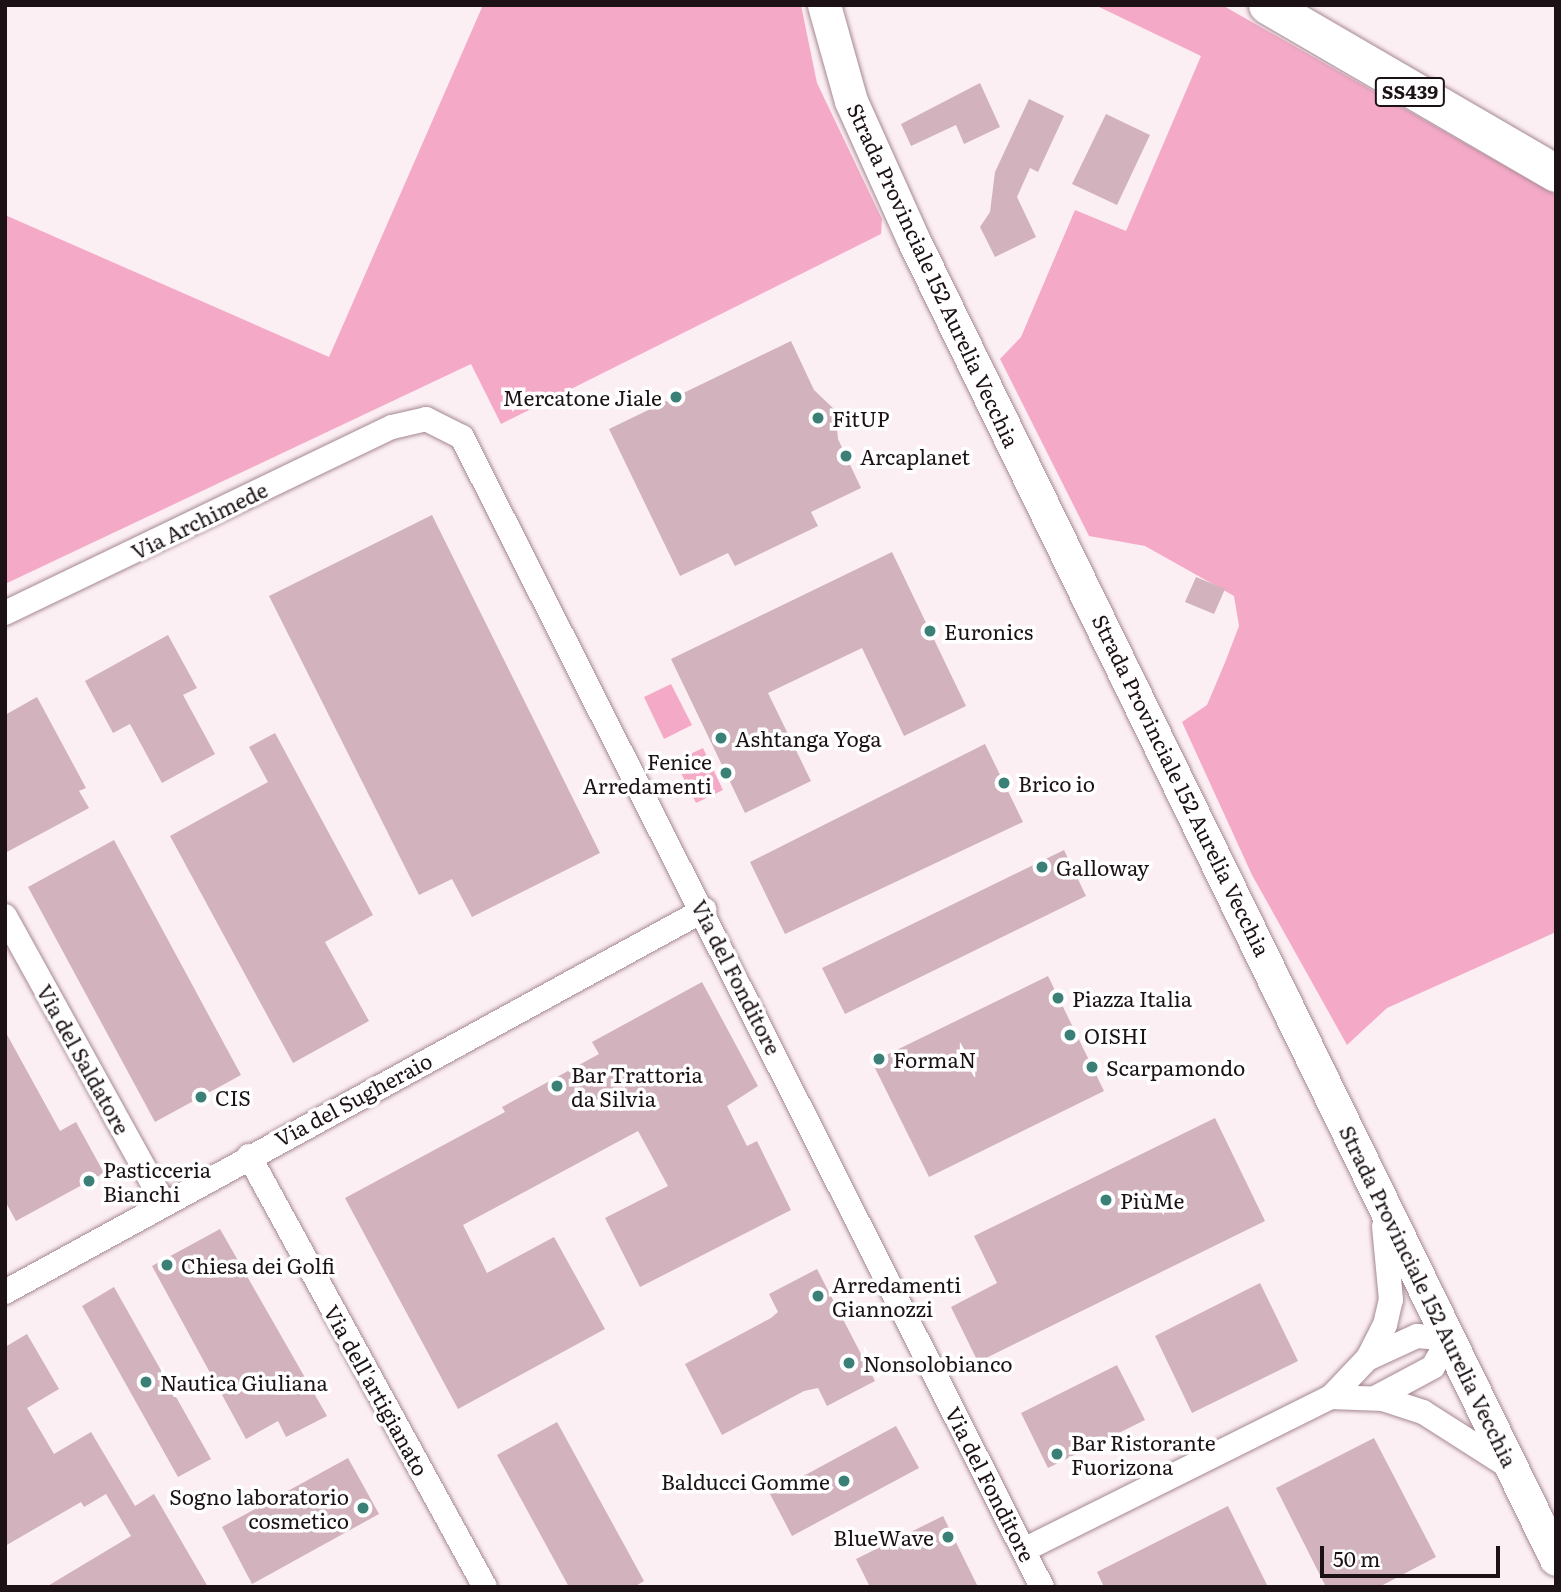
<!DOCTYPE html>
<html>
<head>
<meta charset="utf-8">
<style>
  body { margin:0 }
  #map { position:relative; width:1561px; height:1592px; overflow:hidden; background:#fceff3; font-family:Literata,serif }
  div>[style] { position:absolute }
  .green>* { inset:0; background:#f4aac7 }
  .building>* { inset:0; background:#d1b2bd }
  .roads { filter:drop-shadow(0 0 2px #a58892) drop-shadow(0 0 2px #a58892) }
  .street>* { height:24px; margin:-12px; padding:0 12px; transform-origin:12px; border-radius:12px; background:#fff }
  .secondary>* { height:33px; margin:-16.5px; padding:0 16.5px; transform-origin:16.5px; border-radius:16.5px; background:#fff }
  .primary>* { height:37px; margin:-18.5px; padding:0 18.5px; transform-origin:18.5px; border-radius:18.5px; background:#fff }
  .dots>* { width:19px; height:19px; translate:-50% -50%; box-sizing:border-box; border:4px solid #fff; border-radius:50% }
  span { translate:-50% -50%; white-space:nowrap; text-align:center; line-height:1.15; -webkit-text-stroke:7px #fff; paint-order:stroke }
  .shield-label span { padding:2px 5px; background:#fff; border:2px solid; border-radius:5px; -webkit-text-stroke-width:0 }
  .shield-label { font-size:19px; color:#1c1216; font-weight:700 }
  .street-label { font-size:21px; color:#1c1216 }
  .poi-label { font-size:21px; color:#1c1216 }
  .right { translate:-100% -50%; text-align:right }
  .left { translate:0 -50%; text-align:left }
  .frame { position:absolute; inset:0; border:7px solid #1c1216; pointer-events:none }
  .scale { position:absolute; left:1320px; top:1546px; width:180px; height:32px; box-sizing:border-box; border:4px solid #1c1216; border-top:0; padding-left:9px; font-size:21px; line-height:24px; white-space:nowrap; color:#1c1216; -webkit-text-stroke:5px #fff; paint-order:stroke }
</style>
</head>
<body>
<div id="map">
  <div class="green">
    <i style="clip-path:polygon(483px 5px,801px 5px,817px 83px,882px 219px,881px 234px,501px 424px,471px 364px,5px 584px,5px 215px,329px 357px)"></i>
    <i style="clip-path:polygon(1095px 5px,1222px 5px,1556px 195px,1556px 932px,1387px 1008px,1347px 1045px,1252px 875px,1182px 722px,1207px 705px,1226px 660px,1239px 626px,1234px 596px,1145px 546px,1089px 536px,1000px 359px,1021px 337px,1075px 210px,1126px 231px,1201px 56px)"></i>
    <i style="clip-path:polygon(671px 684px,692px 725px,664px 739px,644px 697px)"></i>
    <i style="clip-path:polygon(703px 748px,723px 790px,696px 803px,675px 761px)"></i>
  </div>
  <div class="building">
    <i style="clip-path:polygon(980px 83px,1000px 127px,964px 144px,956px 125px,911px 146px,901px 124px)"></i>
    <i style="clip-path:polygon(1029px 99px,1064px 116px,1038px 172px,1030px 168px,1017px 197px,1036px 237px,995px 257px,980px 227px,990px 212px,995px 172px)"></i>
    <i style="clip-path:polygon(1106px 114px,1150px 135px,1117px 205px,1072px 184px)"></i>
    <i style="clip-path:polygon(791px 341px,814px 390px,835px 410px,838px 439px,861px 488px,811px 512px,818px 526px,735px 566px,728px 553px,680px 576px,609px 429px)"></i>
    <i style="clip-path:polygon(432px 515px,600px 853px,472px 917px,452px 879px,419px 895px,269px 596px)"></i>
    <i style="clip-path:polygon(892px 552px,966px 706px,904px 736px,862px 648px,768px 693px,811px 781px,745px 813px,671px 659px)"></i>
    <i style="clip-path:polygon(1196px 577px,1225px 589px,1214px 614px,1185px 602px)"></i>
    <i style="clip-path:polygon(168px 635px,197px 688px,183px 695px,215px 754px,162px 783px,130px 724px,113px 733px,85px 681px)"></i>
    <i style="clip-path:polygon(37px 697px,86px 788px,79px 791px,89px 808px,5px 853px,5px 715px)"></i>
    <i style="clip-path:polygon(275px 733px,373px 915px,325px 942px,369px 1021px,293px 1063px,170px 836px,268px 782px,249px 747px)"></i>
    <i style="clip-path:polygon(985px 744px,1023px 822px,785px 934px,750px 862px)"></i>
    <i style="clip-path:polygon(114px 840px,241px 1075px,155px 1122px,28px 887px)"></i>
    <i style="clip-path:polygon(1064px 850px,1086px 896px,845px 1014px,822px 968px)"></i>
    <i style="clip-path:polygon(1048px 976px,1104px 1091px,929px 1177px,872px 1062px)"></i>
    <i style="clip-path:polygon(702px 982px,758px 1086px,727px 1106px,747px 1146px,757px 1141px,791px 1210px,640px 1287px,605px 1218px,668px 1186px,638px 1131px,463px 1225px,487px 1273px,554px 1237px,605px 1329px,458px 1409px,345px 1198px,505px 1112px,502px 1107px,599px 1054px,592px 1042px)"></i>
    <i style="clip-path:polygon(5px 1031px,60px 1131px,76px 1122px,104px 1173px,16px 1221px,5px 1201px)"></i>
    <i style="clip-path:polygon(1215px 1118px,1265px 1221px,978px 1362px,951px 1307px,997px 1283px,974px 1236px)"></i>
    <i style="clip-path:polygon(220px 1229px,327px 1416px,286px 1437px,278px 1421px,246px 1439px,152px 1266px)"></i>
    <i style="clip-path:polygon(817px 1269px,875px 1381px,827px 1406px,818px 1388px,804px 1391px,722px 1435px,685px 1364px,771px 1318px,778px 1312px,769px 1294px)"></i>
    <i style="clip-path:polygon(1260px 1283px,1298px 1361px,1192px 1413px,1155px 1336px)"></i>
    <i style="clip-path:polygon(114px 1287px,211px 1459px,178px 1477px,82px 1306px)"></i>
    <i style="clip-path:polygon(27px 1334px,59px 1389px,27px 1408px,54px 1454px,91px 1432px,135px 1506px,154px 1494px,208px 1587px,46px 1587px,131px 1536px,106px 1494px,84px 1507px,81px 1502px,5px 1546px,5px 1347px)"></i>
    <i style="clip-path:polygon(1117px 1365px,1145px 1420px,1048px 1468px,1021px 1413px)"></i>
    <i style="clip-path:polygon(557px 1422px,644px 1581px,634px 1587px,569px 1587px,497px 1455px)"></i>
    <i style="clip-path:polygon(896px 1426px,919px 1468px,792px 1536px,770px 1494px)"></i>
    <i style="clip-path:polygon(1374px 1438px,1436px 1557px,1379px 1587px,1326px 1587px,1276px 1488px)"></i>
    <i style="clip-path:polygon(348px 1458px,379px 1514px,252px 1584px,222px 1527px)"></i>
    <i style="clip-path:polygon(1228px 1506px,1268px 1587px,1104px 1587px,1097px 1572px)"></i>
    <i style="clip-path:polygon(943px 1516px,978px 1587px,870px 1587px,856px 1559px)"></i>
  </div>
  <div class="roads">
    <div class="street">
      <i style="left:5px;top:613px;width:429px;rotate:-25.7deg"></i>
      <i style="left:392px;top:427px;width:35px;rotate:-13deg"></i>
      <i style="left:426px;top:419px;width:40px;rotate:26.6deg"></i>
      <i style="left:462px;top:437px;width:1288px;rotate:63.24deg"></i>
      <i style="left:5px;top:916px;width:327px;rotate:61.1deg"></i>
      <i style="left:249px;top:1156px;width:491px;rotate:61.3deg"></i>
      <i style="left:5px;top:1292px;width:797px;rotate:-28.66deg"></i>
      <i style="left:1369px;top:1358px;width:53px;rotate:-24.6deg"></i>
      <i style="left:1417px;top:1336px;width:32px;rotate:5deg"></i>
      <i style="left:1449px;top:1339px;width:32px;rotate:120deg"></i>
      <i style="left:1433px;top:1367px;width:66px;rotate:151.9deg"></i>
      <i style="left:1331px;top:1397px;width:52px;rotate:2.2deg"></i>
      <i style="left:1383px;top:1399px;width:42px;rotate:18deg"></i>
      <i style="left:1423px;top:1412px;width:104px;rotate:32.5deg"></i>
      <i style="left:1024px;top:1550px;width:343px;rotate:-26.5deg"></i>
      <i style="left:1331px;top:1397px;width:54px;rotate:-46.5deg"></i>
      <i style="left:1368px;top:1358px;width:37px;rotate:-63deg"></i>
      <i style="left:1385px;top:1325px;width:26px;rotate:-77deg"></i>
      <i style="left:1391px;top:1300px;width:74px;rotate:-95.4deg"></i>
    </div>
    <div class="secondary">
      <i style="left:824px;top:5px;width:100px;rotate:74.3deg"></i>
      <i style="left:851px;top:101px;width:151px;rotate:65.8deg"></i>
      <i style="left:913px;top:239px;width:1468px;rotate:64.03deg"></i>
    </div>
    <div class="primary">
      <i style="left:1267px;top:5px;width:334px;rotate:30.2deg"></i>
    </div>
  </div>
  <div class="dots">
    <i style="left:676px;top:397px;background:#3b8076"></i>
    <i style="left:818px;top:418px;background:#3b8076"></i>
    <i style="left:846px;top:456px;background:#3b8076"></i>
    <i style="left:930px;top:631px;background:#3b8076"></i>
    <i style="left:721px;top:738px;background:#3b8076"></i>
    <i style="left:726px;top:773px;background:#3b8076"></i>
    <i style="left:1004px;top:783px;background:#3b8076"></i>
    <i style="left:1042px;top:867px;background:#3b8076"></i>
    <i style="left:1058px;top:998px;background:#3b8076"></i>
    <i style="left:1070px;top:1035px;background:#3b8076"></i>
    <i style="left:879px;top:1059px;background:#3b8076"></i>
    <i style="left:1092px;top:1067px;background:#3b8076"></i>
    <i style="left:557px;top:1086px;background:#3b8076"></i>
    <i style="left:201px;top:1097px;background:#3b8076"></i>
    <i style="left:89px;top:1181px;background:#3b8076"></i>
    <i style="left:1106px;top:1200px;background:#3b8076"></i>
    <i style="left:167px;top:1265px;background:#3b8076"></i>
    <i style="left:818px;top:1296px;background:#3b8076"></i>
    <i style="left:849px;top:1363px;background:#3b8076"></i>
    <i style="left:146px;top:1382px;background:#3b8076"></i>
    <i style="left:1057px;top:1454px;background:#3b8076"></i>
    <i style="left:844px;top:1481px;background:#3b8076"></i>
    <i style="left:363px;top:1508px;background:#3b8076"></i>
    <i style="left:948px;top:1537px;background:#3b8076"></i>
  </div>
  <div class="shield-label">
    <span style="left:1410px;top:92px">SS439</span>
  </div>
  <div class="street-label">
    <span style="left:934px;top:275px;rotate:65deg">Strada Provinciale 152 Aurelia Vecchia</span>
    <span style="left:199px;top:520px;rotate:-26deg">Via Archimede</span>
    <span style="left:1182px;top:785px;rotate:64deg">Strada Provinciale 152 Aurelia Vecchia</span>
    <span style="left:737px;top:977px;rotate:63deg">Via del Fonditore</span>
    <span style="left:84px;top:1059px;rotate:61deg">Via del Saldatore</span>
    <span style="left:353px;top:1099px;rotate:-28deg">Via del Sugheraio</span>
    <span style="left:1429px;top:1296px;rotate:64deg">Strada Provinciale 152 Aurelia Vecchia</span>
    <span style="left:377px;top:1390px;rotate:61deg">Via dell'artigianato</span>
    <span style="left:991px;top:1484px;rotate:63deg">Via del Fonditore</span>
  </div>
  <div class="poi-label">
    <span class="right" style="left:662px;top:397px">Mercatone Jiale</span>
    <span class="left" style="left:832px;top:418px">FitUP</span>
    <span class="left" style="left:860px;top:456px">Arcaplanet</span>
    <span class="left" style="left:944px;top:631px">Euronics</span>
    <span class="left" style="left:735px;top:738px">Ashtanga Yoga</span>
    <span class="right" style="left:712px;top:773px">Fenice<br>Arredamenti</span>
    <span class="left" style="left:1018px;top:783px">Brico io</span>
    <span class="left" style="left:1056px;top:867px">Galloway</span>
    <span class="left" style="left:1072px;top:998px">Piazza Italia</span>
    <span class="left" style="left:1084px;top:1035px">OISHI</span>
    <span class="left" style="left:893px;top:1059px">FormaN</span>
    <span class="left" style="left:1106px;top:1067px">Scarpamondo</span>
    <span class="left" style="left:571px;top:1086px">Bar Trattoria<br>da Silvia</span>
    <span class="left" style="left:215px;top:1097px">CIS</span>
    <span class="left" style="left:103px;top:1181px">Pasticceria<br>Bianchi</span>
    <span class="left" style="left:1120px;top:1200px">PiùMe</span>
    <span class="left" style="left:181px;top:1265px">Chiesa dei Golfi</span>
    <span class="left" style="left:832px;top:1296px">Arredamenti<br>Giannozzi</span>
    <span class="left" style="left:863px;top:1363px">Nonsolobianco</span>
    <span class="left" style="left:160px;top:1382px">Nautica Giuliana</span>
    <span class="left" style="left:1071px;top:1454px">Bar Ristorante<br>Fuorizona</span>
    <span class="right" style="left:830px;top:1481px">Balducci Gomme</span>
    <span class="right" style="left:349px;top:1508px">Sogno laboratorio<br>cosmetico</span>
    <span class="right" style="left:934px;top:1537px">BlueWave</span>
  </div>
  <div class="frame"></div>
  <div class="scale">50 m</div>
</div>
</body>
</html>
